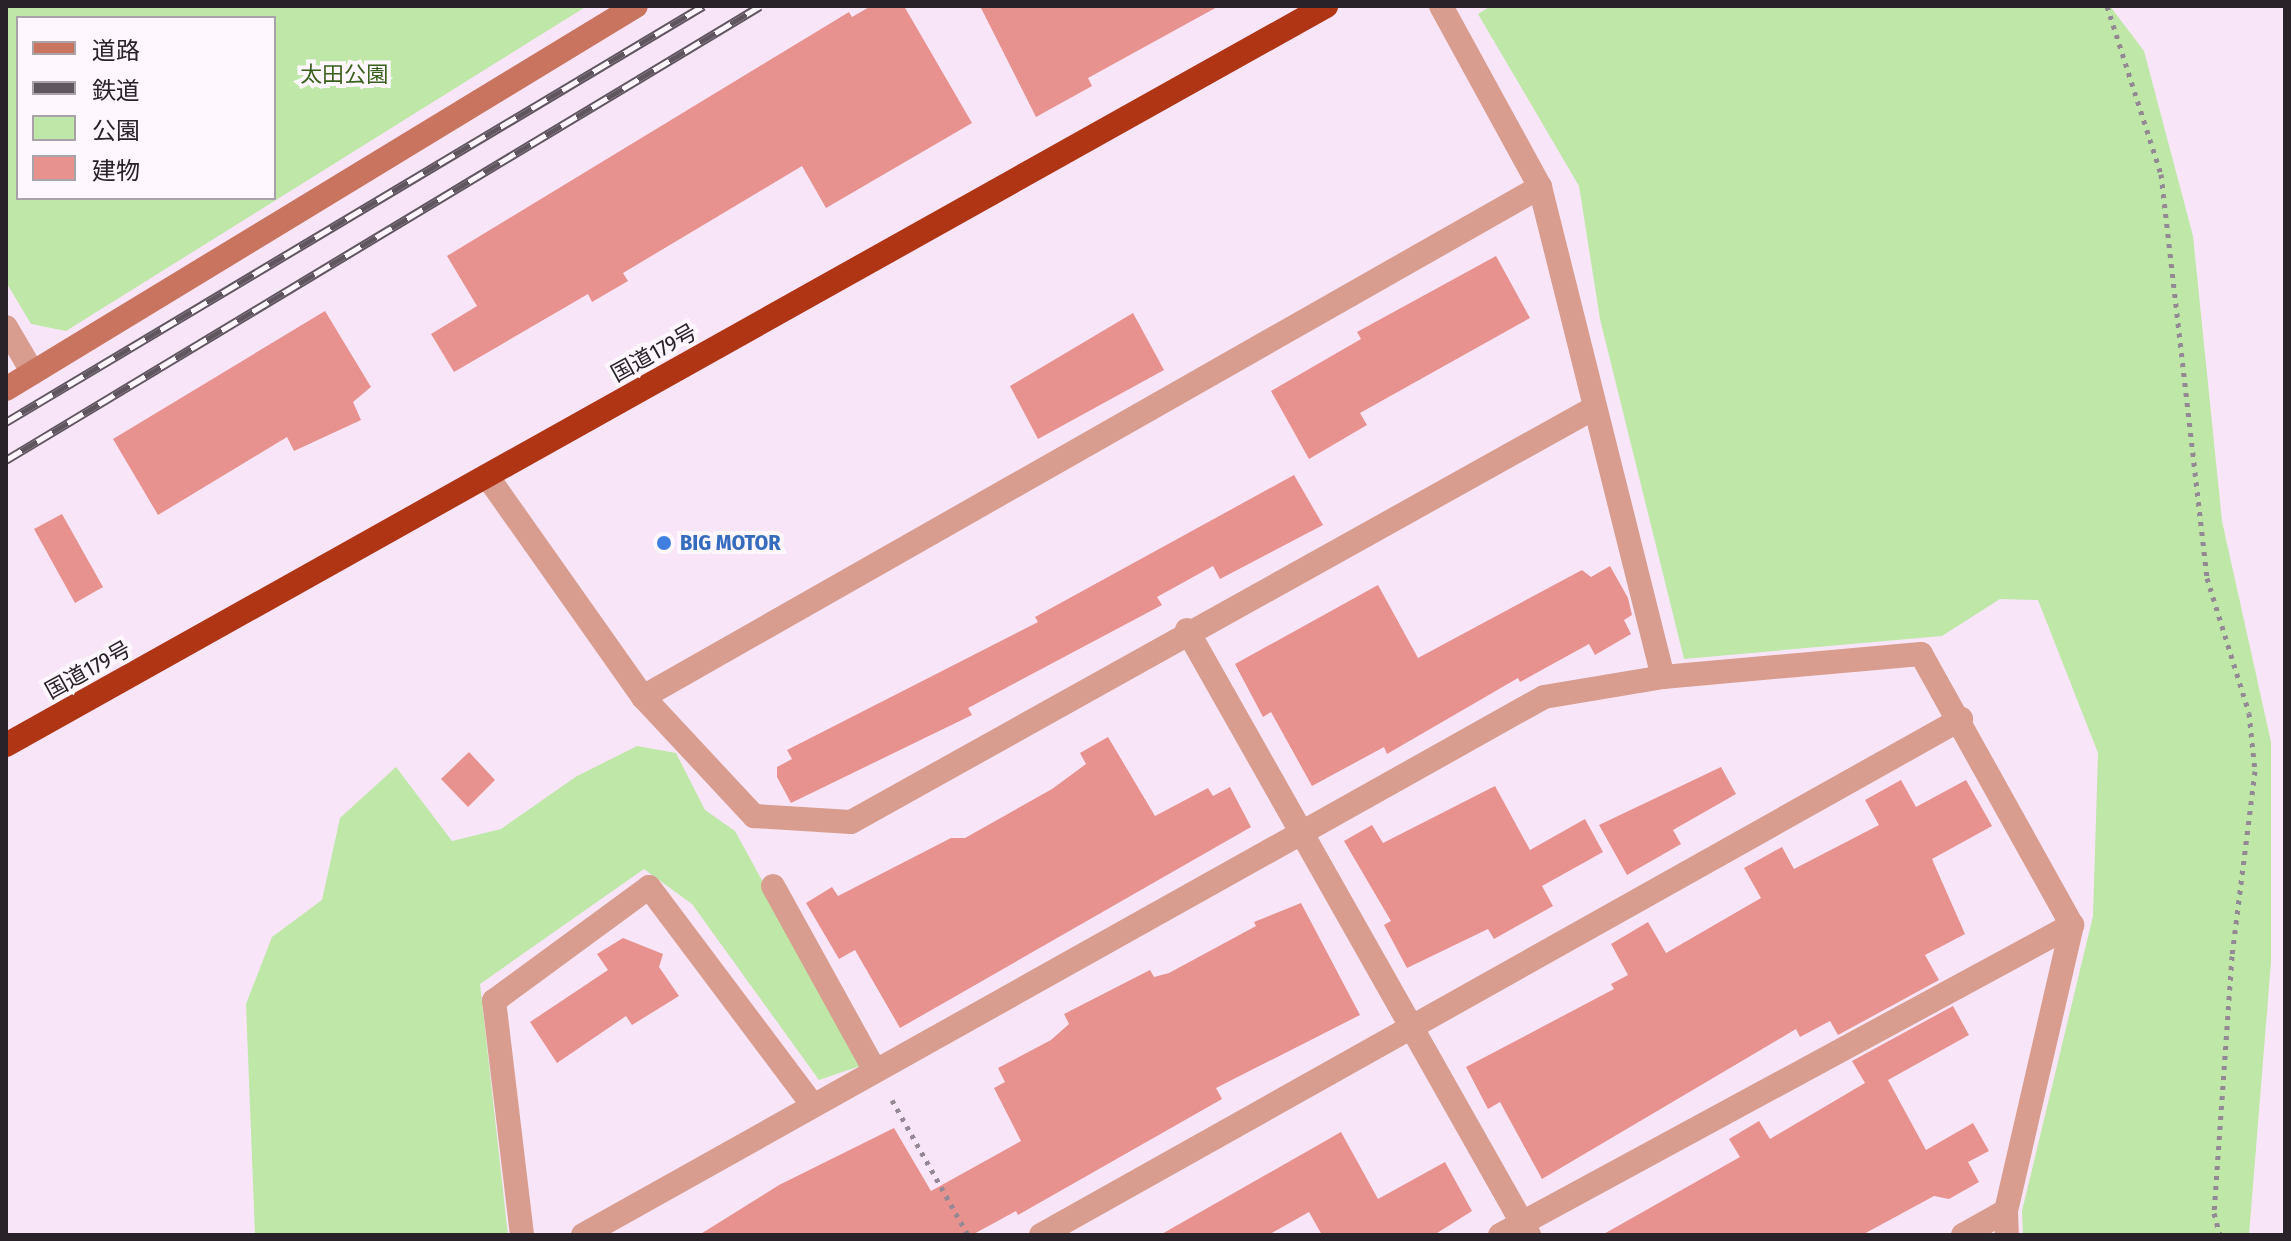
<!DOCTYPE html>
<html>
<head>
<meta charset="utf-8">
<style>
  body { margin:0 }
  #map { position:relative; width:2291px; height:1241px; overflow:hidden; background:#f8e6f8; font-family:"Fira Sans Condensed","Noto Sans JP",sans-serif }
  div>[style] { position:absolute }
  .green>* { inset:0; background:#bee7a8 }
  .building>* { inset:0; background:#e7928e }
  .path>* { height:5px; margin-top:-2.5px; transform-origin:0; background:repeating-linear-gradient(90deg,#948894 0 4px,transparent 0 10px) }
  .street>* { height:24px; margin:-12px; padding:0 12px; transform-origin:12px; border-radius:12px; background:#d89d8e }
  .secondary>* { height:24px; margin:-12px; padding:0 12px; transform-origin:12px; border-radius:12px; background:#c9745f }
  .highway>* { height:24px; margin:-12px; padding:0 12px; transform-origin:12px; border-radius:12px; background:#af3515 }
  .rail>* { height:9px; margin-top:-4.5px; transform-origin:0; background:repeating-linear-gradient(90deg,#fef7fe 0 18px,#605660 0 36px); box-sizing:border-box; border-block:2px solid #605660 }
  .dots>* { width:22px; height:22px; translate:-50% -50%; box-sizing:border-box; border:4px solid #fef7fe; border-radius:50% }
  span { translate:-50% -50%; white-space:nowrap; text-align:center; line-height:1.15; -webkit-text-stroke:8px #fef7fe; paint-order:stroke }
  .park-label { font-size:22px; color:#38601c }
  .street-label { font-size:22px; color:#292229 }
  .shop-label { font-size:22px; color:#366cbe; font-weight:700 }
  .left { translate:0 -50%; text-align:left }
  .frame { position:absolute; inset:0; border:8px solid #292229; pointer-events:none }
  .legend { position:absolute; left:16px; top:16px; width:260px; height:184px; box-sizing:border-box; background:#fef7fe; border:2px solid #a9a2a9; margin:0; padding:10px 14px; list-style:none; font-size:24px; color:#292229 }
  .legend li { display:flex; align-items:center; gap:16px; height:40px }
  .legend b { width:40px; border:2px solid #a9a2a9 }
</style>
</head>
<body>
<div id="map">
  <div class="green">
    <i style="clip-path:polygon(evenodd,6px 6px,587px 6px,66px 331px,31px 324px,6px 282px,6px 6px,18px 18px,274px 18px,274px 198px,18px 198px,18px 18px)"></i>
    <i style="clip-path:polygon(1491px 6px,2110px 6px,2144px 51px,2193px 236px,2222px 521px,2271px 742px,2271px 962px,2249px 1235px,2023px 1235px,2022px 1211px,2093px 916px,2098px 753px,2038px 600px,2000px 599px,1942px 636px,1684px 659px,1600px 319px,1579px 186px,1478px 14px)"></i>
    <i style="clip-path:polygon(637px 746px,676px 753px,705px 810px,735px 831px,863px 1065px,819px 1080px,692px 904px,644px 869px,480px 984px,508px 1235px,255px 1235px,246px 1004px,272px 937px,322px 900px,340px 818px,396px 767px,452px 841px,501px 829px,577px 776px)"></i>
  </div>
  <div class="building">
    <i style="clip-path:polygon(871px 6px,904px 6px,972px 123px,826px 208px,802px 166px,623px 273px,628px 281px,592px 302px,588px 294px,454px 372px,431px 334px,477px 306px,447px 256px,849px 12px,852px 17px)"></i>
    <i style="clip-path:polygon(980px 6px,1219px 6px,1088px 78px,1092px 86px,1036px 117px)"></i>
    <i style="clip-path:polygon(1496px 256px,1530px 318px,1360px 413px,1367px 425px,1309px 459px,1271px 391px,1361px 339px,1357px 332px)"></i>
    <i style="clip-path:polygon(325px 311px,371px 387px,353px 402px,361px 420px,294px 451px,287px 437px,158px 515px,113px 439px)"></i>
    <i style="clip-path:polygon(1133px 313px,1164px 370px,1038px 439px,1010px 386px)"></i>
    <i style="clip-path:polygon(1294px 475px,1323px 525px,1220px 579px,1213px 566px,1157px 597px,1162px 605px,968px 708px,972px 715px,791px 803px,777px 777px,777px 767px,792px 759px,787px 750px,1038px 622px,1035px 617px)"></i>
    <i style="clip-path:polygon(62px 514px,103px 587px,75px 603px,34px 529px)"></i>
    <i style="clip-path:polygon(1610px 566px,1628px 598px,1632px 615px,1624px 620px,1631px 634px,1595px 655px,1589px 644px,1520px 682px,1518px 678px,1387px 754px,1384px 747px,1312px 786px,1271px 712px,1263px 717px,1235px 664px,1378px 585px,1418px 658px,1582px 570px,1591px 577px)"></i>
    <i style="clip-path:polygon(1108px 737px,1155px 816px,1208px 788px,1213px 796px,1230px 787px,1251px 827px,900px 1028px,855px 950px,839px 959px,806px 903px,832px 887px,838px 896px,951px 838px,965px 838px,1052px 789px,1086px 764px,1080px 753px)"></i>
    <i style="clip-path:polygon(469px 752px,495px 780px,468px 807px,441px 779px)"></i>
    <i style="clip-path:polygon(1721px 767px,1736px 794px,1673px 830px,1681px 844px,1627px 875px,1599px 825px)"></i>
    <i style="clip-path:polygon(1901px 780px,1916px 807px,1966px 780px,1992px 826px,1932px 859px,1965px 934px,1925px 955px,1939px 980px,1838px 1035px,1830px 1021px,1800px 1037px,1796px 1029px,1542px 1179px,1500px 1102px,1488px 1109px,1466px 1067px,1614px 989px,1611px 984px,1628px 975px,1611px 944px,1648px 922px,1666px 953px,1761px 898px,1744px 868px,1782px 847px,1794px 869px,1879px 825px,1865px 800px)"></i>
    <i style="clip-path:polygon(1495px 786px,1530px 850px,1585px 819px,1603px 852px,1542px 886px,1553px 906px,1494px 939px,1488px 929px,1407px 968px,1384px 925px,1391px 921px,1344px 841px,1372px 825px,1383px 843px)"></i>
    <i style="clip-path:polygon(1301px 903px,1360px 1015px,1216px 1088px,1222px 1099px,1018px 1215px,1016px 1211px,972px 1235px,699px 1235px,779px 1185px,894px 1128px,931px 1191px,1021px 1141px,994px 1088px,1005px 1082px,998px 1068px,1051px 1040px,1069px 1024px,1064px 1014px,1150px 970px,1154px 977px,1169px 973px,1256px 926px,1254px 922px)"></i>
    <i style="clip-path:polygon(623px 938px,663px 954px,659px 967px,679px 996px,632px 1025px,626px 1016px,557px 1063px,530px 1022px,608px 970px,597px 954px)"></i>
    <i style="clip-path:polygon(1953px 1006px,1969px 1035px,1888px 1080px,1926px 1150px,1973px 1123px,1989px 1151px,1968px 1162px,1979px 1182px,1949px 1199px,1934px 1196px,1862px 1235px,1602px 1235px,1740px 1157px,1729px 1139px,1759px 1121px,1770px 1139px,1865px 1083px,1852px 1061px)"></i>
    <i style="clip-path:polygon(1341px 1132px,1378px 1199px,1445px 1162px,1472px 1211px,1434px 1235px,1322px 1235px,1309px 1212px,1268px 1235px,1160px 1235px)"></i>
  </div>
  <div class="path">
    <i style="left:2107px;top:6px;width:176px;rotate:72.2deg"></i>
    <i style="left:2161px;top:174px;width:407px;rotate:83.5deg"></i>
    <i style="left:2207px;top:578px;width:141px;rotate:72.7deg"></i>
    <i style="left:2249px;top:713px;width:58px;rotate:84.1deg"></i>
    <i style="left:2255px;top:771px;width:186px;rotate:97.1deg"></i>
    <i style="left:2232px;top:956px;width:258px;rotate:94deg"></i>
    <i style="left:2214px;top:1213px;width:23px;rotate:75deg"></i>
    <i style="left:892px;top:1100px;width:155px;rotate:60.6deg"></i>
  </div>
  <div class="street">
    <i style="left:1441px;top:6px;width:206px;rotate:61.3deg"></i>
    <i style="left:1540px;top:187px;width:505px;rotate:75.91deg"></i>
    <i style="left:6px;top:327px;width:53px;rotate:59.6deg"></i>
    <i style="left:487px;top:476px;width:271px;rotate:54.8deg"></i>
    <i style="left:643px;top:697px;width:163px;rotate:47deg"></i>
    <i style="left:754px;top:816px;width:97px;rotate:3.5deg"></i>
    <i style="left:851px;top:822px;width:851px;rotate:-29.13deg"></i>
    <i style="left:1187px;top:630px;width:695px;rotate:60.52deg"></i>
    <i style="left:643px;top:697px;width:1032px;rotate:-29.62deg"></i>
    <i style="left:773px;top:886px;width:209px;rotate:61.1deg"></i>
    <i style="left:522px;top:1235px;width:236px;rotate:-96.8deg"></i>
    <i style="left:494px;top:1001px;width:192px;rotate:-36.3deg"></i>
    <i style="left:649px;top:887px;width:271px;rotate:53.1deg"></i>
    <i style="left:583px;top:1235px;width:1101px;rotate:-29.24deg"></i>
    <i style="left:1544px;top:697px;width:121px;rotate:-9.5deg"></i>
    <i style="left:1663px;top:677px;width:259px;rotate:-5.1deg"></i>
    <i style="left:1921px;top:654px;width:310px;rotate:60.9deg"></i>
    <i style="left:2072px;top:925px;width:294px;rotate:103deg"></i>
    <i style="left:2006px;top:1211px;width:24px;rotate:88deg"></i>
    <i style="left:1041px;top:1235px;width:1055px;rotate:-29.29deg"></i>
    <i style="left:1500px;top:1235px;width:651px;rotate:-28.46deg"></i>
    <i style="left:1963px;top:1235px;width:49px;rotate:-29.2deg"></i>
  </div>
  <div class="secondary">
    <i style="left:6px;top:389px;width:737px;rotate:-31.3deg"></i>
  </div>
  <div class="highway">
    <i style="left:6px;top:745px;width:1513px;rotate:-29.24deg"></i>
  </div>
  <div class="rail">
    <i style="left:6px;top:422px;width:812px;rotate:-30.83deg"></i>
    <i style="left:6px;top:460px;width:880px;rotate:-31.05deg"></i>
  </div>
  <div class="dots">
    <i style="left:664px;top:543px;background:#3f7fe0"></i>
  </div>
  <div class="park-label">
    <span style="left:344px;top:75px">太田公園</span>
  </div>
  <div class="street-label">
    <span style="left:654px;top:353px;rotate:-29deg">国道179号</span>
    <span style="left:88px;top:670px;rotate:-29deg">国道179号</span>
  </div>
  <div class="shop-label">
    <span class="left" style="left:680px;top:543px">BIG MOTOR</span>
  </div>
  <div class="frame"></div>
  <ul class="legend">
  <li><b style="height:10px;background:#c9745f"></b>道路</li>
  <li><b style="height:10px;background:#605660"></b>鉄道</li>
  <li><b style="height:22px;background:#bee7a8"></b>公園</li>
  <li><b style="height:22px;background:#e7928e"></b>建物</li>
  </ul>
</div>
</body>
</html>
